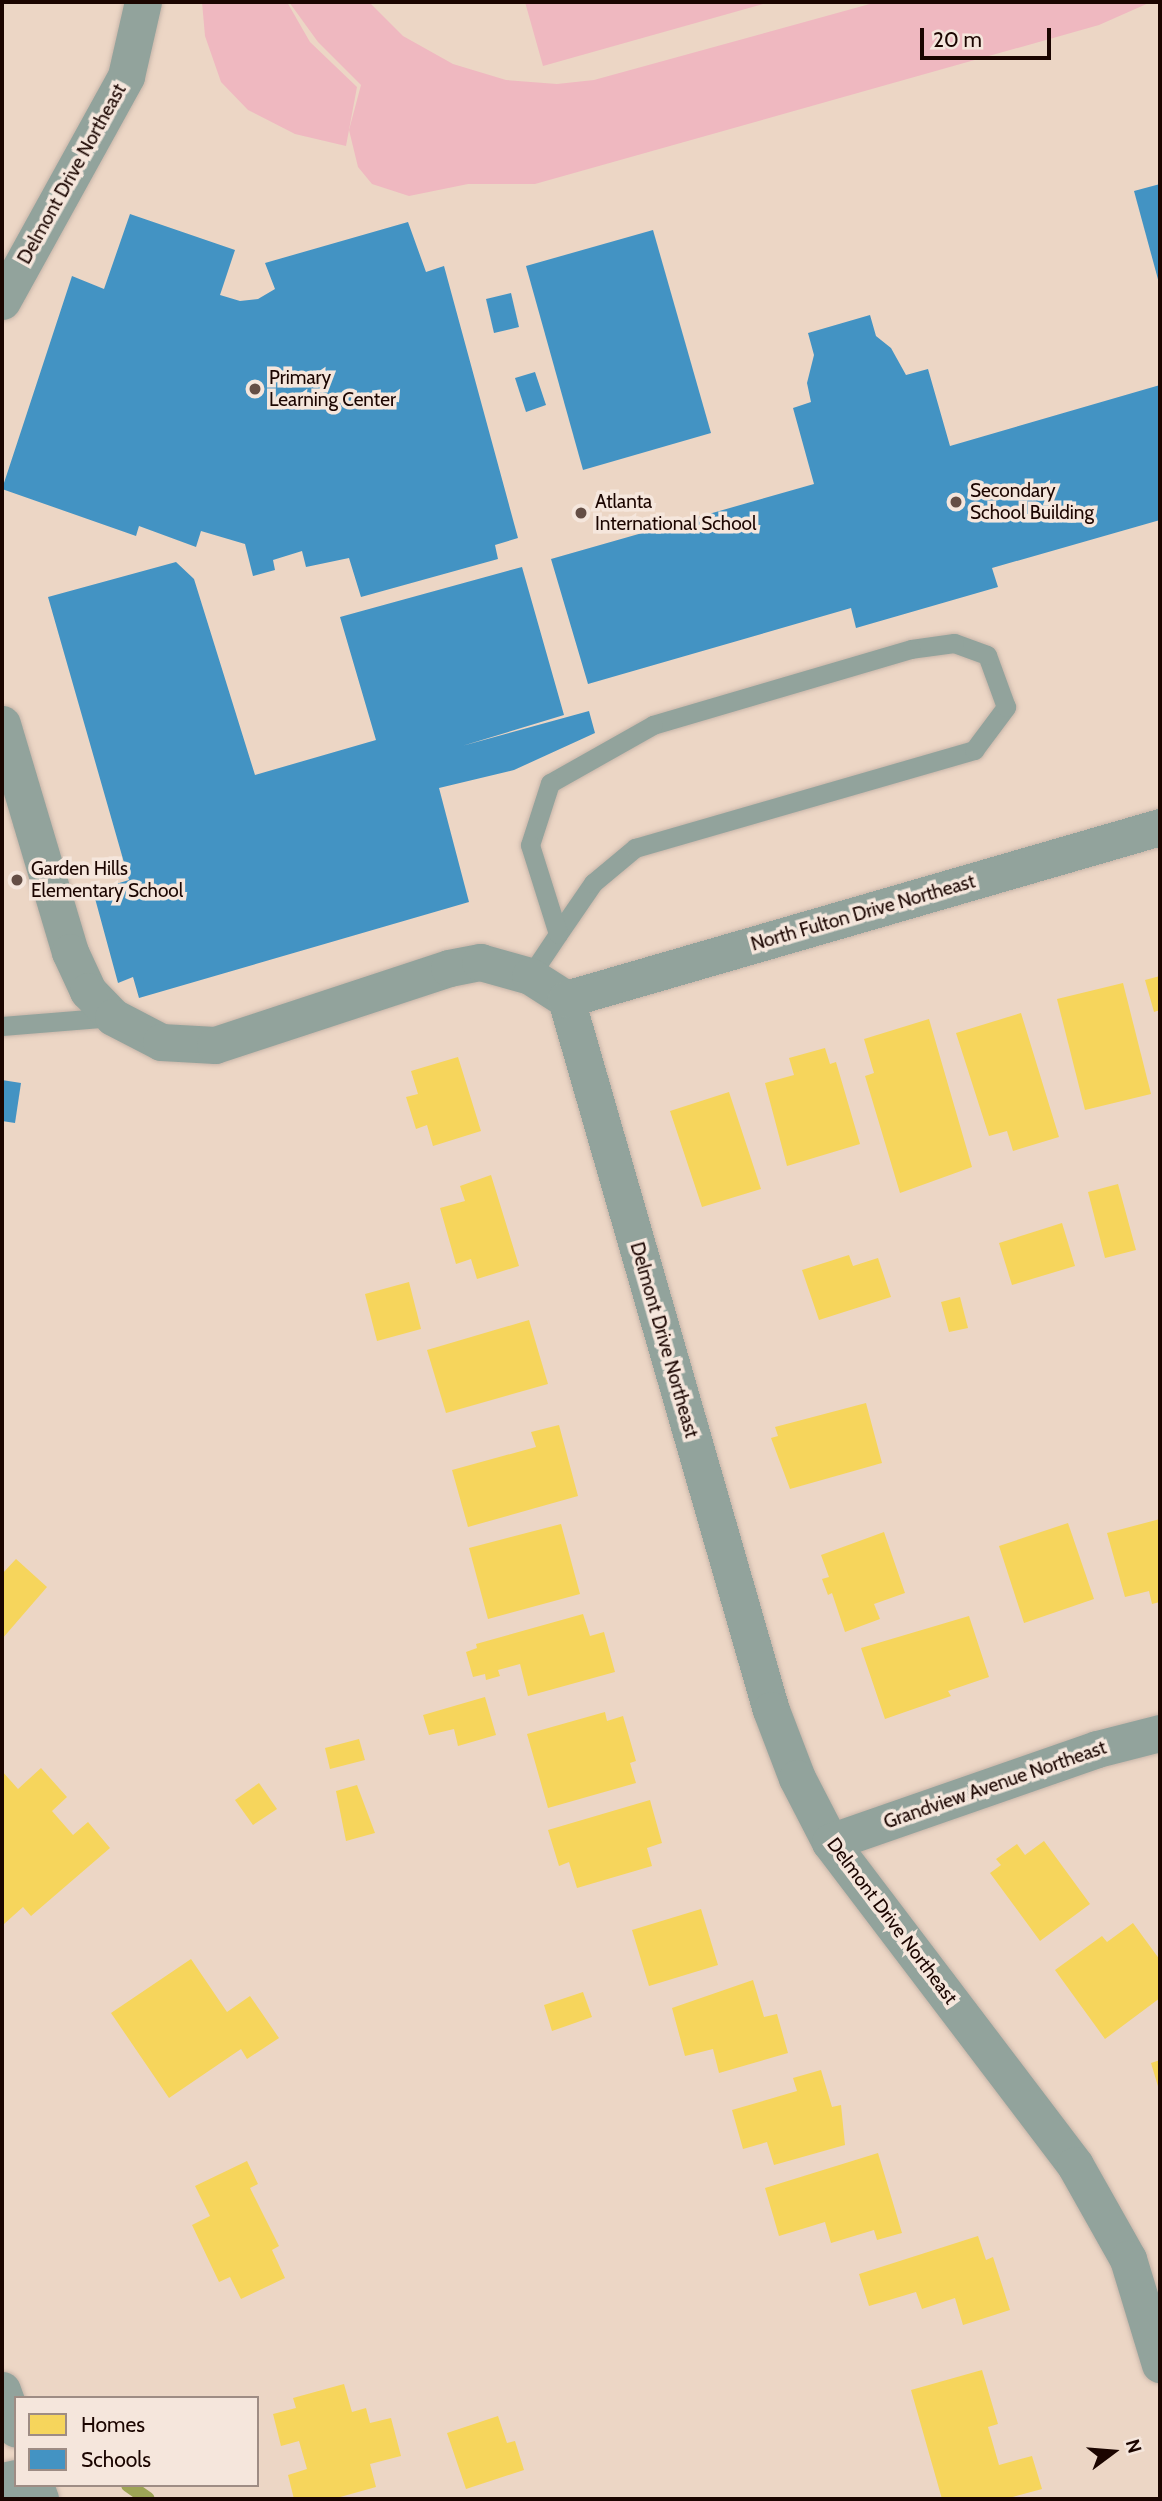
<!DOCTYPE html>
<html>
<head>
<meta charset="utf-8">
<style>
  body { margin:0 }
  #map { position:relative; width:1162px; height:2501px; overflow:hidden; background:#ecd6c5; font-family:Cabin,sans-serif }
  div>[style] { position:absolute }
  .green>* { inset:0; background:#efb8c0 }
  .homes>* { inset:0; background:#f6d55c }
  .schools>* { inset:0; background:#4393c3 }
  .stream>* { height:14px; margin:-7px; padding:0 7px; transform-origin:7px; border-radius:7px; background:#9ea456 }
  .roads { filter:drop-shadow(0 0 2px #c7b5a9) drop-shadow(0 0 2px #c7b5a9) }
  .lane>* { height:19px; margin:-9.5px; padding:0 9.5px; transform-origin:9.5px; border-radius:9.5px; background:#92a39c }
  .street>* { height:37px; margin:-18.5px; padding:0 18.5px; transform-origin:18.5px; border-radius:18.5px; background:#92a39c }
  .dots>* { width:19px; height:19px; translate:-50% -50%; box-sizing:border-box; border:4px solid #f5e6dc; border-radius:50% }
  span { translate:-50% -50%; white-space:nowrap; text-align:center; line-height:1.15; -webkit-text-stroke:7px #f5e6dc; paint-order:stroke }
  .street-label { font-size:19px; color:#1b0500 }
  .poi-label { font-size:19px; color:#1b0500 }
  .left { translate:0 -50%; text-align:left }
  .frame { position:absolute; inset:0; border:4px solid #1b0500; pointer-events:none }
  .legend { position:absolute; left:14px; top:2396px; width:245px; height:91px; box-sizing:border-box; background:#f5e6dc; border:2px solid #9e8c84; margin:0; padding:9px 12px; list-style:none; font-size:21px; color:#1b0500 }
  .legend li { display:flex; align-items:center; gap:14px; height:35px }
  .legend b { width:35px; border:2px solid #9e8c84 }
  .north { position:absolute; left:1078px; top:2417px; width:70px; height:70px; -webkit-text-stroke:5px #f5e6dc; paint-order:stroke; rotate:74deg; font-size:19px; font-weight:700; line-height:28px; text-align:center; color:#1b0500 }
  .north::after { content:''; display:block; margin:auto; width:24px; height:32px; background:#1b0500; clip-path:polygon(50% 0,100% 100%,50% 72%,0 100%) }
  .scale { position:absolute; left:920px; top:28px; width:131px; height:32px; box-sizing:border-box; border:4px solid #1b0500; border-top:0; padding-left:9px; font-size:21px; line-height:24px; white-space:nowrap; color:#1b0500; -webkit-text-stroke:5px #f5e6dc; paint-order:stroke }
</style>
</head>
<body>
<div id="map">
  <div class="green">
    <i style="clip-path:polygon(202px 2px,287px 2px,310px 42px,357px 87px,346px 146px,295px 134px,248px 110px,221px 82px,205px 36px)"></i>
    <i style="clip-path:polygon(289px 2px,369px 2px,403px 36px,453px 64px,506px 80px,557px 84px,594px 80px,877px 2px,1151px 2px,1099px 25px,535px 184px,468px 184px,409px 196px,372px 184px,358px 167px,349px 130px,361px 85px,318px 42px)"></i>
    <i style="clip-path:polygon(525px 2px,770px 2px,543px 66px)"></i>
  </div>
  <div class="homes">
    <i style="clip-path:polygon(1160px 976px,1160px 1010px,1154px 1012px,1145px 980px)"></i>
    <i style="clip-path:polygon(1123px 983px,1151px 1094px,1085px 1110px,1057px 999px)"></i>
    <i style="clip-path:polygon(1021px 1013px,1059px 1137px,1013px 1151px,1007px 1131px,989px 1136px,956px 1033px)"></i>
    <i style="clip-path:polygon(929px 1019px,972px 1167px,900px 1193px,865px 1076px,874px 1073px,864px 1039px)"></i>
    <i style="clip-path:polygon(825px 1048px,830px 1064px,836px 1062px,860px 1144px,787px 1166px,765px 1083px,794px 1075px,789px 1058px)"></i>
    <i style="clip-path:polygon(458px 1057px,481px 1131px,433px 1146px,427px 1125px,416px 1129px,406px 1097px,418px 1094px,411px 1071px)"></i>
    <i style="clip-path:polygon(729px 1092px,761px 1189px,702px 1207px,670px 1111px)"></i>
    <i style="clip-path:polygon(491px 1175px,519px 1266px,477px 1279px,471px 1259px,456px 1264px,440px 1208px,465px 1201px,460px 1186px)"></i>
    <i style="clip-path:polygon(1118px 1184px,1136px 1250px,1105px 1258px,1088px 1192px)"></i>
    <i style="clip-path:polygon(1062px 1223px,1075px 1266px,1012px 1285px,999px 1243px)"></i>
    <i style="clip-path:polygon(849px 1255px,853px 1266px,878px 1258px,891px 1297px,819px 1320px,802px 1270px)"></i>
    <i style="clip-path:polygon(409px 1282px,421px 1329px,377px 1341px,365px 1294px)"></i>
    <i style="clip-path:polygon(960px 1297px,968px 1328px,949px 1332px,941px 1302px)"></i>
    <i style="clip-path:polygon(529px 1320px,548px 1384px,446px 1413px,427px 1350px)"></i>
    <i style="clip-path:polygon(866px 1403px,882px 1463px,790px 1489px,771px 1438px,778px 1436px,775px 1427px)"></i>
    <i style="clip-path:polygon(559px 1425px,578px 1496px,468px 1527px,452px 1470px,536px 1447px,531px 1432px)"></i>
    <i style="clip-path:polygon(1160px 1519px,1160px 1602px,1152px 1604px,1149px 1591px,1125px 1597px,1107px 1533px)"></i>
    <i style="clip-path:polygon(1068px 1523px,1094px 1599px,1024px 1623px,999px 1546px)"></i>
    <i style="clip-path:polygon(561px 1524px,580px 1594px,488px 1619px,469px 1548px)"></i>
    <i style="clip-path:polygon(884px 1532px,905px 1593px,874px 1604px,880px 1619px,845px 1632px,832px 1593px,828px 1595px,822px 1579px,829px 1577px,821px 1555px)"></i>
    <i style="clip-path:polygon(16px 1559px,47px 1587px,2px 1639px,2px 1574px)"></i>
    <i style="clip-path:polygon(583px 1614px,590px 1636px,604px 1632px,615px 1672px,528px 1696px,520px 1664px,498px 1670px,500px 1676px,486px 1680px,485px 1674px,473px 1677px,466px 1652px,477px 1648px,476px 1644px)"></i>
    <i style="clip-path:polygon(969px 1616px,989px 1677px,948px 1691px,951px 1696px,885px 1719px,861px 1648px)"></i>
    <i style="clip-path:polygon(485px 1697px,496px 1735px,458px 1746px,454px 1729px,429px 1735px,423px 1715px)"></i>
    <i style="clip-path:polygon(605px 1712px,607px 1721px,623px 1716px,636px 1761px,630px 1763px,636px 1783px,548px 1808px,527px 1734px)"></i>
    <i style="clip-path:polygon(359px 1739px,365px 1760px,330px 1769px,325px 1748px)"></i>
    <i style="clip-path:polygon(41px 1768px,67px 1797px,52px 1811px,73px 1835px,88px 1822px,110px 1848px,31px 1916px,23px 1907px,4px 1924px,2px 1771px,18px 1789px)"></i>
    <i style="clip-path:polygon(259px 1783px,277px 1809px,253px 1825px,235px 1800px)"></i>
    <i style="clip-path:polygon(357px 1785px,375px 1833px,346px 1841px,336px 1791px)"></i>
    <i style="clip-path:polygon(650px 1800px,662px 1843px,647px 1848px,652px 1866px,577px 1888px,569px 1862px,559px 1866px,548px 1830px)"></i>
    <i style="clip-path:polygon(1044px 1841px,1090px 1904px,1040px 1941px,990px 1873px,1001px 1865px,996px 1859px,1017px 1844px,1025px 1855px)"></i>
    <i style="clip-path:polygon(701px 1909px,718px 1965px,649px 1986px,632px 1930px)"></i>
    <i style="clip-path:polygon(1133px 1923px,1160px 1960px,1160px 1998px,1105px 2039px,1055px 1970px,1102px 1936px,1107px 1942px)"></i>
    <i style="clip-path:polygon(191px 1959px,227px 2012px,250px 1996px,279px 2038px,247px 2059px,241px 2049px,169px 2098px,111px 2013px)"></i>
    <i style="clip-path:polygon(753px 1980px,764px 2017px,777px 2014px,788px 2053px,719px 2073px,713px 2049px,685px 2056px,672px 2008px)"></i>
    <i style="clip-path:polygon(583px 1992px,592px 2017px,552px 2031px,544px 2005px)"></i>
    <i style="clip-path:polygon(1160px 2060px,1160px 2093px,1151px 2063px)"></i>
    <i style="clip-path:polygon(821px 2070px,832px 2107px,841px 2105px,845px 2145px,774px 2165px,767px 2142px,743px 2149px,732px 2110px,797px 2091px,793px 2078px)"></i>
    <i style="clip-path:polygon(878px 2153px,902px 2233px,877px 2240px,874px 2230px,831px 2243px,825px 2222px,779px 2236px,765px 2188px)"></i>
    <i style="clip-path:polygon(247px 2161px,258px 2184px,250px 2188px,279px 2246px,272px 2250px,285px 2278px,241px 2299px,230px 2277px,219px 2282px,192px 2225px,210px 2216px,195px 2186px)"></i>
    <i style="clip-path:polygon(978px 2236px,986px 2260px,993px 2257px,1010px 2310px,963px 2325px,955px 2298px,922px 2309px,916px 2292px,869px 2306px,859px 2274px)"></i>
    <i style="clip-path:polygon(982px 2370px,998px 2424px,988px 2427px,999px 2465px,1032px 2456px,1042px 2489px,1005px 2499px,942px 2499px,911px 2390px)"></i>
    <i style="clip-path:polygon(344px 2384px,352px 2412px,366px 2408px,370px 2423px,391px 2418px,401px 2456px,370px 2464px,376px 2487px,333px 2499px,294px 2499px,288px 2475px,307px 2469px,299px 2441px,281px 2446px,273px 2414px,296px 2408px,293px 2398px)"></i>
    <i style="clip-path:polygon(498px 2416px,507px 2443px,515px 2441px,524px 2470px,466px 2489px,447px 2433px)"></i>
  </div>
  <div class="schools">
    <i style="clip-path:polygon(1160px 184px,1160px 283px,1159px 283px,1134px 191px)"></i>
    <i style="clip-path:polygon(130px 214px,235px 250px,220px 295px,240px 301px,258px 299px,275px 289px,265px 263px,408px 222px,426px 272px,444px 266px,518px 538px,495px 545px,498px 559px,361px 597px,349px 558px,306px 567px,302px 551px,273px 560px,275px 570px,253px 576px,245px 544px,201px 531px,196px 547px,139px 526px,136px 536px,2px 489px,72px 276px,104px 289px)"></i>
    <i style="clip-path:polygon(653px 230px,711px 433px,583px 470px,526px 266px)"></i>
    <i style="clip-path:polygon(511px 293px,519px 327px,494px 333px,486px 299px)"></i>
    <i style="clip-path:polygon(870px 315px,876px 336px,891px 348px,906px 375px,928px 369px,950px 446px,1160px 385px,1160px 520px,992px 568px,998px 587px,856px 628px,851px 608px,588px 684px,551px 559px,814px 484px,793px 408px,811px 402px,807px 383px,814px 355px,808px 333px)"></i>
    <i style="clip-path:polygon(535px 372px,546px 405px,526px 412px,515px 378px)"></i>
    <i style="clip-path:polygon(176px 562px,194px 579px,255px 775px,376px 740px,340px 617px,522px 567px,564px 715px,462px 746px,589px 711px,595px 733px,514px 770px,439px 788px,469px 902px,139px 998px,133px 977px,118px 983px,93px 891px,129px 880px,48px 597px)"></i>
    <i style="clip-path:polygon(2px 1080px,21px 1083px,15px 1123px,2px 1121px)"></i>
  </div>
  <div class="stream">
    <i style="left:128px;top:2485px;width:24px;rotate:35deg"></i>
  </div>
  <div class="roads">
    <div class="lane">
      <i style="left:530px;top:976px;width:50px;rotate:-56.3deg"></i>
      <i style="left:558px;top:934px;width:62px;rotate:-55.5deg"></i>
      <i style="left:593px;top:883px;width:55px;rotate:-39.8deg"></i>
      <i style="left:635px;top:848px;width:353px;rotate:-16.1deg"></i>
      <i style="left:974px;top:750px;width:54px;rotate:-53.3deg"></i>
      <i style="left:1006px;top:707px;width:55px;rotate:-110.1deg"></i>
      <i style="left:987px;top:655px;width:35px;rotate:-160deg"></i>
      <i style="left:954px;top:643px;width:43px;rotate:172.1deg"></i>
      <i style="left:911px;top:649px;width:269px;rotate:163.6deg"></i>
      <i style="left:653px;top:725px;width:118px;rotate:150.6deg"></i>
      <i style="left:550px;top:783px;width:65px;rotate:107.9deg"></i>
      <i style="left:530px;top:845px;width:93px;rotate:72.5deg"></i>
      <i style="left:2px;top:1026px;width:111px;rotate:-4.6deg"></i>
    </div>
    <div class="street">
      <i style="left:2px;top:301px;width:257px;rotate:-61.1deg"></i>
      <i style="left:126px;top:76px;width:76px;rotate:-77.1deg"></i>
      <i style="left:2px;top:724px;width:238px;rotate:73.4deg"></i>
      <i style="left:70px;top:952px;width:43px;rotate:65.2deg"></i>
      <i style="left:88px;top:991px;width:36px;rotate:46deg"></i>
      <i style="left:113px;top:1017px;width:54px;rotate:27.5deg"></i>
      <i style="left:161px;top:1042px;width:54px;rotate:3.2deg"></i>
      <i style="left:215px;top:1045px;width:246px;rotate:-18.2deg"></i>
      <i style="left:449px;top:968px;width:32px;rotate:-11deg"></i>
      <i style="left:480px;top:962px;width:52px;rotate:15.6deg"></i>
      <i style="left:530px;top:976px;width:43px;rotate:32.6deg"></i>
      <i style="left:566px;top:999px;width:740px;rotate:73.92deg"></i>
      <i style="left:771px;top:1710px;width:73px;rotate:69.1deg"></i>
      <i style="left:797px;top:1778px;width:72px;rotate:62.7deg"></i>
      <i style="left:830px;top:1842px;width:405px;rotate:52.8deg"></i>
      <i style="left:1075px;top:2165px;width:108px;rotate:60.6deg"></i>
      <i style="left:1128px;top:2259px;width:110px;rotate:73.1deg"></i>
      <i style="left:566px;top:999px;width:618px;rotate:-16.15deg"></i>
      <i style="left:830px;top:1842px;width:283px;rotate:-19.2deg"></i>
      <i style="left:1097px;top:1749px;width:65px;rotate:-14.3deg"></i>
      <i style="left:2px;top:2390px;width:41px;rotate:70.3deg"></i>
      <i style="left:2px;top:2481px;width:14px;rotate:-12deg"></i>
      <i style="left:35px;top:2485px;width:15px;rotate:70deg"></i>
    </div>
  </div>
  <div class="dots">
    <i style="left:255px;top:389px;background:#644e45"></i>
    <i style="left:956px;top:502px;background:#644e45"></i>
    <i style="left:581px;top:513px;background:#644e45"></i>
    <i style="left:17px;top:880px;background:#644e45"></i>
  </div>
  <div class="street-label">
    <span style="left:72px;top:174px;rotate:-61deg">Delmont Drive Northeast</span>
    <span style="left:863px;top:913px;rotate:-16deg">North Fulton Drive Northeast</span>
    <span style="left:664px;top:1340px;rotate:74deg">Delmont Drive Northeast</span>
    <span style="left:995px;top:1785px;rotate:-19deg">Grandview Avenue Northeast</span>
    <span style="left:892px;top:1921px;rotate:53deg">Delmont Drive Northeast</span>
  </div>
  <div class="poi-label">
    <span class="left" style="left:269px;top:389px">Primary<br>Learning Center</span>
    <span class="left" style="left:970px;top:502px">Secondary<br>School Building</span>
    <span class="left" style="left:595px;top:513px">Atlanta<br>International School</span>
    <span class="left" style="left:31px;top:880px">Garden Hills<br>Elementary School</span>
  </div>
  <div class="frame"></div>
  <ul class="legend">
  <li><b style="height:19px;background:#f6d55c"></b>Homes</li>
  <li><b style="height:19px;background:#4393c3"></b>Schools</li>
  </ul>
  <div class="north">N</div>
  <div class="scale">20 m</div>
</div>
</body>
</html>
